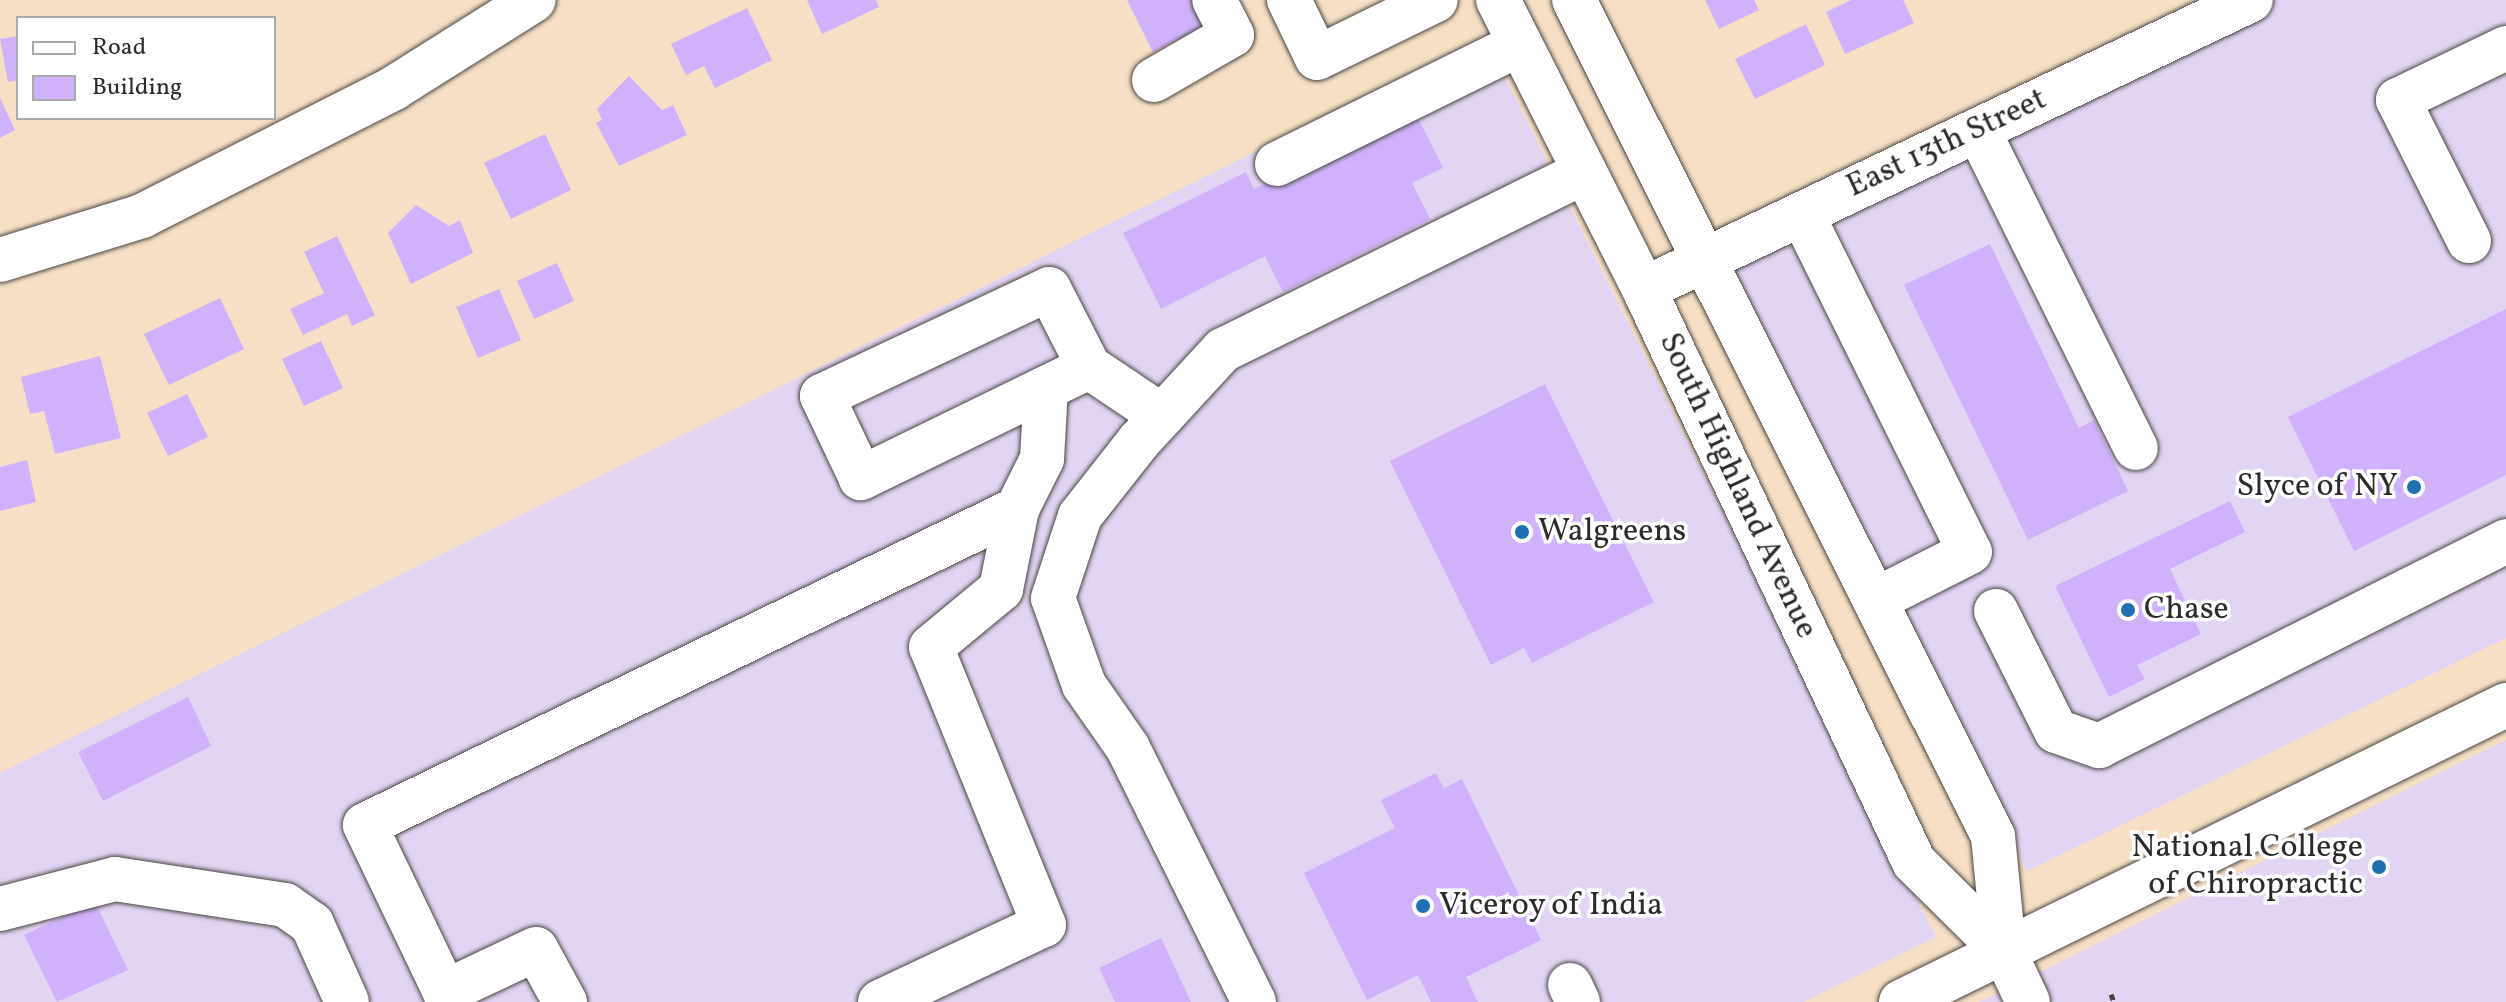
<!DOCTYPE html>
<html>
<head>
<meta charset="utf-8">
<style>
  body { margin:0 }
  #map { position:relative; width:2506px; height:1002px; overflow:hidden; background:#f6dfc5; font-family:Vollkorn,serif }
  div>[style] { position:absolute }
  .built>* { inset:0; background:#e2d4f3 }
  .building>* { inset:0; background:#d0b2fc }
  .path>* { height:5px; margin-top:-2.5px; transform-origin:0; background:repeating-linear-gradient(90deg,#494642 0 6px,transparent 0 12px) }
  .roads { filter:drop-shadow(0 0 2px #494642) drop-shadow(0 0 2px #494642) }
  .minor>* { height:44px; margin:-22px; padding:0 22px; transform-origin:22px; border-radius:22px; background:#fff }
  .major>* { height:44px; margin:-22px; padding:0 22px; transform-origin:22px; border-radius:22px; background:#fff }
  .dots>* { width:22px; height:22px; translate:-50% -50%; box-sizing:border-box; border:4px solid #fff; border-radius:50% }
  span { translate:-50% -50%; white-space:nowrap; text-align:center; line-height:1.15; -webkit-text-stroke:7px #fff; paint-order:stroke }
  .street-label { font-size:32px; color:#2b2b2b }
  .poi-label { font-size:32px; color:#2b2b2b }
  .right { translate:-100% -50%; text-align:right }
  .left { translate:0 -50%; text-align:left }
  .legend { position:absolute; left:16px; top:16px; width:260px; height:104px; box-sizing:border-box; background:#fff; border:2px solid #aaa; margin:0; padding:10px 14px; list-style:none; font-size:24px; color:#2b2b2b }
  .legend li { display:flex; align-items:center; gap:16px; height:40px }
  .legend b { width:40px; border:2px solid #aaa }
</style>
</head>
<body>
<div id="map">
  <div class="built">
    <i style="clip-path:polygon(2217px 0,2506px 0,2506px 638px,2027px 871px,1711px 236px)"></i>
    <i style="clip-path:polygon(1485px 38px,1936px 937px,1804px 1002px,0 1002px,0 773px)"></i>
    <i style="clip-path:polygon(2506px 740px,2506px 1002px,1979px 1002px,1996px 994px)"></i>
  </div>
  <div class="building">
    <i style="clip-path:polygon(807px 0,876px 0,879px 7px,822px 34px)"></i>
    <i style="clip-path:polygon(1127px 0,1197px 0,1209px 24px,1153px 52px)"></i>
    <i style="clip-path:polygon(1705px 0,1754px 0,1759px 10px,1719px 29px)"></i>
    <i style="clip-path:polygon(1851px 0,1903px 0,1914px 23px,1845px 54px,1826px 12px)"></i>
    <i style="clip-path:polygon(747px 8px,772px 60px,715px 88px,704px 66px,686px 75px,671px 44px)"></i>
    <i style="clip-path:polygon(1806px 24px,1825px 65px,1755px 99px,1735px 59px)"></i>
    <i style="clip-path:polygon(18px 36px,18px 80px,8px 82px,0 39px)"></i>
    <i style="clip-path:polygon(629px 76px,662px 110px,673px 105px,687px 135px,619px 166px,596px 123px,602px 120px,597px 109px)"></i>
    <i style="clip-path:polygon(0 98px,15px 130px,0 138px)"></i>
    <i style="clip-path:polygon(1414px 110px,1443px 168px,1412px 183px,1430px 219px,1283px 292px,1265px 256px,1161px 309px,1123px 233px,1246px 172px,1254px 189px)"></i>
    <i style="clip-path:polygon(545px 134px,571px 190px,511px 219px,484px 163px)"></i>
    <i style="clip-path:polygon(416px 205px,449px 226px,460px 220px,473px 253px,411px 284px,388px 233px)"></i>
    <i style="clip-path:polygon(337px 236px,375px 315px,352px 326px,347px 314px,303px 335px,290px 309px,324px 293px,304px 252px)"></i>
    <i style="clip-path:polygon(1990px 244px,2079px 428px,2094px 420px,2128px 491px,2028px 540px,1904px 285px)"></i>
    <i style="clip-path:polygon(557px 263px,574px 301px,534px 319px,517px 281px)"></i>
    <i style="clip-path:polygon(499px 289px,521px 340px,478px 358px,456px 307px)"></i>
    <i style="clip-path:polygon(220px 298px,244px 349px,169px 385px,144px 334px)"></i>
    <i style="clip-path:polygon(2506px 309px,2506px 475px,2354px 551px,2288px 417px)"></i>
    <i style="clip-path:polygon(321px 341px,343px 388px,304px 406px,282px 359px)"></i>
    <i style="clip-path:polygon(100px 356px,121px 438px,55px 454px,44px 411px,30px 414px,21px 377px)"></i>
    <i style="clip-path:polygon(1545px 384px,1654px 602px,1532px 663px,1524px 648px,1491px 665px,1390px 461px)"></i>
    <i style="clip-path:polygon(187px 394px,208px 437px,168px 456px,147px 413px)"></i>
    <i style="clip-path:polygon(27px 460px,36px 502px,0 511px,0 467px)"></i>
    <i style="clip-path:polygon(2230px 501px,2245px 532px,2170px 569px,2201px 634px,2137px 665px,2145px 679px,2109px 697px,2055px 586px)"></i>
    <i style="clip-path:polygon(188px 697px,211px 746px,103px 801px,78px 752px)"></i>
    <i style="clip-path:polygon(1436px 773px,1444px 788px,1462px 779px,1541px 940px,1466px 977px,1478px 1002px,1431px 1002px,1418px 975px,1367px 1000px,1304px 873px,1395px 828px,1381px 800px)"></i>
    <i style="clip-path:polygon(95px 902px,128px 970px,57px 1002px,24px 935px)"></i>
    <i style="clip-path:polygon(1161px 938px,1191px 1002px,1115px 1002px,1099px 968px)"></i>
  </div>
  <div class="path">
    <i style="left:2111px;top:994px;width:9px;rotate:69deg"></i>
  </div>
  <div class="roads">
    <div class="minor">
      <i style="left:1289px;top:0;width:64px;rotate:64.2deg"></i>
      <i style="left:1317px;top:58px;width:132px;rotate:-26deg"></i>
      <i style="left:1154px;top:80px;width:90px;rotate:-30deg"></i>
      <i style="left:1232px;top:35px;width:39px;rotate:-117deg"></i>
      <i style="left:1978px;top:130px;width:355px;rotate:63.6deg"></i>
      <i style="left:1277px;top:164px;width:271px;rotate:-26.3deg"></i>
      <i style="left:1802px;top:214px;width:377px;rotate:63.6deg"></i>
      <i style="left:1970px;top:552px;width:106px;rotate:153.2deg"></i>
      <i style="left:2469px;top:241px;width:158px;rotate:-116.7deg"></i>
      <i style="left:2398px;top:100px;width:120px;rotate:-25.7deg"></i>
      <i style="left:0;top:260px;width:149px;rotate:-17.2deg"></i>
      <i style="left:142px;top:216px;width:283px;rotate:-26.9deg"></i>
      <i style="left:394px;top:88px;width:165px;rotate:-32.2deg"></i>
      <i style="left:1644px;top:289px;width:672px;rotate:-25.46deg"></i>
      <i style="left:1089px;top:367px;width:254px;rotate:154deg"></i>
      <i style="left:861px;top:478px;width:91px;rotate:-115.4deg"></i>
      <i style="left:822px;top:396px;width:251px;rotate:-25.2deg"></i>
      <i style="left:1049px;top:289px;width:88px;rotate:62.9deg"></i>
      <i style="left:1089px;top:367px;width:88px;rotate:33.9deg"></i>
      <i style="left:1996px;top:611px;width:134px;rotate:63.4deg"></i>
      <i style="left:2056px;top:731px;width:46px;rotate:19.2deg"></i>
      <i style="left:2099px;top:746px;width:456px;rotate:-26.7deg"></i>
      <i style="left:0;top:909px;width:119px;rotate:-14.6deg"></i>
      <i style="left:115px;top:879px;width:172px;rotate:8.7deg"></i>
      <i style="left:285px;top:905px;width:33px;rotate:35deg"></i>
      <i style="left:312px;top:924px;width:85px;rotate:65.8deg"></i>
      <i style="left:2004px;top:951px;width:56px;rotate:64.8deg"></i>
      <i style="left:1570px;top:985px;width:19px;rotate:65deg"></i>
      <i style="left:565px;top:1002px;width:60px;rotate:-118.7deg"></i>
      <i style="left:536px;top:949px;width:101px;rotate:154.7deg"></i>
      <i style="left:445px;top:992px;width:185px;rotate:-115.6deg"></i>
      <i style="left:365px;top:825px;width:725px;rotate:-25.86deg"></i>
      <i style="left:880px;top:1002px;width:181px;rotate:-25.2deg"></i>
      <i style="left:1044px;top:925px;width:300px;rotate:-112.1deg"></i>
      <i style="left:931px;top:647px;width:91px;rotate:-39.6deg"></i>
      <i style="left:1001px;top:589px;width:82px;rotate:-78.7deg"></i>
      <i style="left:1017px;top:509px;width:56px;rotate:-63.4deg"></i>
      <i style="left:1042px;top:459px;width:71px;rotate:-86.8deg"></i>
      <i style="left:1254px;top:1002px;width:284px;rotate:-116.4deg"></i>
      <i style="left:1128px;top:748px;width:77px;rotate:-124.9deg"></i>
      <i style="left:1084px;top:685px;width:92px;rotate:-109.6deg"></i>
      <i style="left:1053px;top:598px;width:86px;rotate:-71.8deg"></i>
      <i style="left:1080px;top:516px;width:95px;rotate:-51.8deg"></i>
      <i style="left:1139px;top:441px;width:124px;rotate:-47.3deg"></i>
      <i style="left:1223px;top:350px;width:403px;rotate:-26.2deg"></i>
    </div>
    <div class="major">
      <i style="left:1498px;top:0;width:324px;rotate:63.2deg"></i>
      <i style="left:1644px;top:289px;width:633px;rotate:64.77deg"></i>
      <i style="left:1914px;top:862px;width:127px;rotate:44.7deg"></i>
      <i style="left:1574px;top:0;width:935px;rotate:63.38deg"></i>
      <i style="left:1993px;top:836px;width:116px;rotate:84.5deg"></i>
      <i style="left:1901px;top:1002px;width:674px;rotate:-26.15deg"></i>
    </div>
  </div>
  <div class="dots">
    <i style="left:2414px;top:487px;background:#1f6fb2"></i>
    <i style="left:1522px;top:532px;background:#1f6fb2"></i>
    <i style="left:2128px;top:610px;background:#1f6fb2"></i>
    <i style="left:2379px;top:867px;background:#1f6fb2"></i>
    <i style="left:1423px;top:906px;background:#1f6fb2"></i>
  </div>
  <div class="street-label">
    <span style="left:1947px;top:144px;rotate:-25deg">East 13th Street</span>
    <span style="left:1737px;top:486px;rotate:65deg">South Highland Avenue</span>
  </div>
  <div class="poi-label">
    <span class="right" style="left:2398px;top:487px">Slyce of NY</span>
    <span class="left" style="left:1538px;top:532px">Walgreens</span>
    <span class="left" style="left:2144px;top:610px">Chase</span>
    <span class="right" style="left:2363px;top:867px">National College<br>of Chiropractic</span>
    <span class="left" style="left:1439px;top:906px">Viceroy of India</span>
  </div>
  <ul class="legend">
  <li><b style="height:10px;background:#fff"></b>Road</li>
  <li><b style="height:22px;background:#d0b2fc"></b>Building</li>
  </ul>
</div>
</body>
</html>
